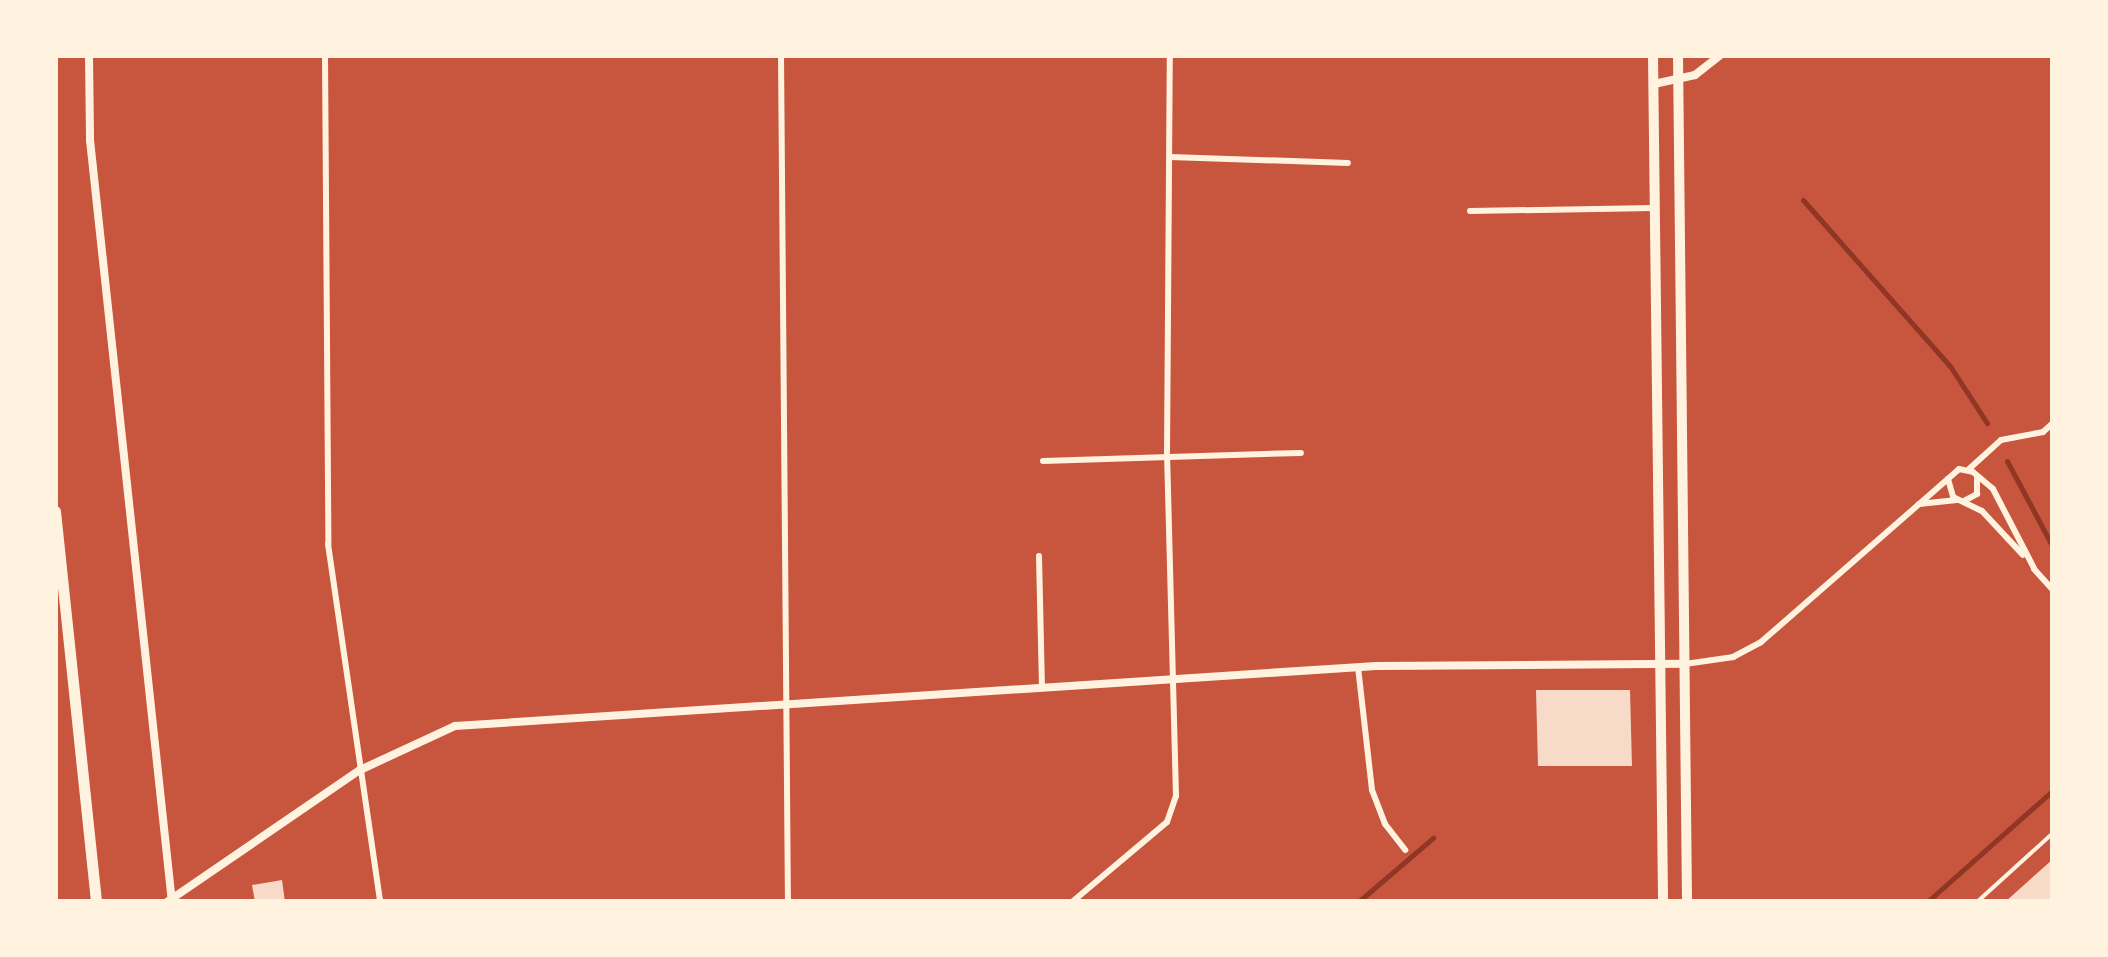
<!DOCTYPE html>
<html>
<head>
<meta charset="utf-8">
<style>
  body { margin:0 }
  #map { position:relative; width:2108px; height:957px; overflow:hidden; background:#c8553d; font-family:"Work Sans",sans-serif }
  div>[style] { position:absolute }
  .stream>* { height:5px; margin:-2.5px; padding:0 2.5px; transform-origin:2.5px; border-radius:2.5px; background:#8f3625 }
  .building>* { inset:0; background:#f7dbc8 }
  .service>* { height:4px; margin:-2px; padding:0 2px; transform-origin:2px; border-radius:2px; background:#fff3e0 }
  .minor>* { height:6px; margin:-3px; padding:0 3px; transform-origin:3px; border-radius:3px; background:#fff3e0 }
  .tertiary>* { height:8px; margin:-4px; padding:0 4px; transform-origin:4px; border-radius:4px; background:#fff3e0 }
  .primary>* { height:10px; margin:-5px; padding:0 5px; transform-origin:5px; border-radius:5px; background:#fff3e0 }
  .motorway>* { height:11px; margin:-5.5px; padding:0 5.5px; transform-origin:5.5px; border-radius:5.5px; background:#fff3e0 }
  span { translate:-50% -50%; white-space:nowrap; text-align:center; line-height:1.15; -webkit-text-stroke:10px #fff3e0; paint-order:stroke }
  .frame { position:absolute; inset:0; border:58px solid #fff3e0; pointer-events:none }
</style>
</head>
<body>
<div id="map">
  <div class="stream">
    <i style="left:1803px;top:200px;width:222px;rotate:48.5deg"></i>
    <i style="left:1950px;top:366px;width:68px;rotate:57deg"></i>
    <i style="left:2007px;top:461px;width:98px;rotate:61.9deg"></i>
    <i style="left:1358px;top:902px;width:99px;rotate:-40.5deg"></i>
    <i style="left:1927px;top:902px;width:169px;rotate:-41.6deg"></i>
  </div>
  <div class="building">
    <i style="clip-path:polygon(1536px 690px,1630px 690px,1632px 766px,1538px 766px)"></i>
    <i style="clip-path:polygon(2053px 859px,2053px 902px,2005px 902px)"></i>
    <i style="clip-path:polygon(282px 880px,285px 902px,255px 902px,252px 885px)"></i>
  </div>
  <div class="service">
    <i style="left:1977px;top:902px;width:103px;rotate:-42.2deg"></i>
  </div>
  <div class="minor">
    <i style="left:325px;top:55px;width:489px;rotate:89.6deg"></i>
    <i style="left:328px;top:544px;width:362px;rotate:81.7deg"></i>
    <i style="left:781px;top:55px;width:847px;rotate:89.53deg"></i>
    <i style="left:1170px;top:157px;width:178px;rotate:1.9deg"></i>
    <i style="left:1470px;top:211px;width:184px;rotate:-0.9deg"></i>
    <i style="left:1043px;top:461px;width:258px;rotate:-1.8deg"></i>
    <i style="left:1969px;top:469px;width:43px;rotate:-42.2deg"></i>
    <i style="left:2001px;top:440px;width:43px;rotate:-10.8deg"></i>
    <i style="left:2043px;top:432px;width:13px;rotate:-42deg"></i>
    <i style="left:1948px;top:479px;width:19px;rotate:74deg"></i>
    <i style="left:1953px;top:497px;width:32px;rotate:26deg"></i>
    <i style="left:1982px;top:511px;width:60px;rotate:47deg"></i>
    <i style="left:1964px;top:501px;width:15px;rotate:-28deg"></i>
    <i style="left:1977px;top:494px;width:17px;rotate:-90deg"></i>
    <i style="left:1919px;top:504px;width:38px;rotate:-6deg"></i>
    <i style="left:1039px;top:556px;width:130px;rotate:88.7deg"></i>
    <i style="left:2034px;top:569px;width:28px;rotate:48deg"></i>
    <i style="left:1685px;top:664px;width:49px;rotate:-8.3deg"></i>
    <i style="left:1733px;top:657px;width:32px;rotate:-28deg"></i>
    <i style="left:1761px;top:642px;width:263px;rotate:-41.1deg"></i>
    <i style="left:1959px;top:469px;width:14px;rotate:12deg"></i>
    <i style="left:1973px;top:472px;width:26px;rotate:40deg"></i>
    <i style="left:1993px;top:489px;width:89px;rotate:62.6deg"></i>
    <i style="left:1358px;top:667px;width:124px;rotate:83.5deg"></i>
    <i style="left:1372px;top:790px;width:36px;rotate:69deg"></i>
    <i style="left:1385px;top:824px;width:33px;rotate:52deg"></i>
    <i style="left:1072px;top:902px;width:124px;rotate:-40.1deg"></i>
    <i style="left:1167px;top:822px;width:28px;rotate:-71deg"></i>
    <i style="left:1176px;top:796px;width:340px;rotate:-91.5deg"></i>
    <i style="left:1167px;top:456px;width:401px;rotate:-89.6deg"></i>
  </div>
  <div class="tertiary">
    <i style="left:89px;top:55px;width:85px;rotate:89.3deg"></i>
    <i style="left:90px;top:140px;width:766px;rotate:83.86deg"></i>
    <i style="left:1654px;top:84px;width:42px;rotate:-12.4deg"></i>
    <i style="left:1695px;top:75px;width:33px;rotate:-38deg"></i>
    <i style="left:167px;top:902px;width:234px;rotate:-34.4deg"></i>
    <i style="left:360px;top:770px;width:105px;rotate:-24.9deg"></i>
    <i style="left:455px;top:726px;width:923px;rotate:-3.73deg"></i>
    <i style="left:1376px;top:666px;width:309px;rotate:-0.4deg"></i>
  </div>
  <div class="primary">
    <i style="left:1653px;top:55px;width:847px;rotate:89.32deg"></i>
    <i style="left:1678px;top:55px;width:847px;rotate:89.39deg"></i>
  </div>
  <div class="motorway">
    <i style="left:55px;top:511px;width:393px;rotate:84deg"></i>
  </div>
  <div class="frame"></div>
</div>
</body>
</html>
